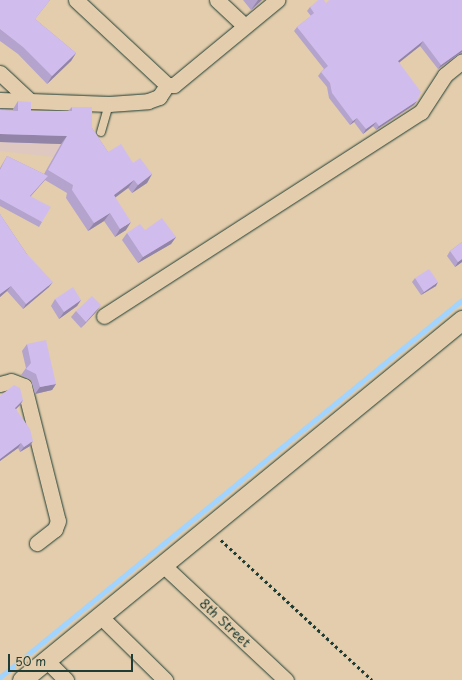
<!DOCTYPE html>
<html>
<head>
<meta charset="utf-8">
<style>
  body { margin:0 }
  #map { position:relative; width:462px; height:680px; overflow:hidden; background:#e3cdac; font-family:"Playpen Sans",sans-serif }
  div>[style] { position:absolute }
  .built>* { inset:0; background:#dec8c0 }
  .stream>* { height:5px; margin:-2.5px; padding:0 2.5px; transform-origin:2.5px; border-radius:2.5px; background:#a1d4fe }
  .path>* { height:2.5px; margin-top:-1.25px; transform-origin:0; background:repeating-linear-gradient(90deg,#1f3d34 0 3px,transparent 0 6px) }
  .roads { filter:drop-shadow(0 0 1px #1f3d34) drop-shadow(0 0 1px #1f3d34) }
  .service>* { height:8px; margin:-4px; padding:0 4px; transform-origin:4px; border-radius:4px; background:#e3cdac }
  .minor>* { height:15px; margin:-7.5px; padding:0 7.5px; transform-origin:7.5px; border-radius:7.5px; background:#e3cdac }
  .tertiary>* { height:19px; margin:-9.5px; padding:0 9.5px; transform-origin:9.5px; border-radius:9.5px; background:#e3cdac }
  .wall>* { inset:0; background:#b4a3cc }
  .shaded-wall>* { inset:0; background:#9284a6 }
  .building>* { inset:0; background:#d1bded }
  span { translate:-50% -50%; white-space:nowrap; text-align:center; line-height:1.15; -webkit-text-stroke:3.5px #e3cdac; paint-order:stroke }
  .street-label { font-size:13px; color:#1f3d34 }
  .scale { position:absolute; left:8px; top:654px; width:125px; height:18px; box-sizing:border-box; border:2px solid #1f3d34; border-top:0; padding-left:5px; font-size:12px; line-height:14px; white-space:nowrap; color:#1f3d34; -webkit-text-stroke:3px #e3cdac; paint-order:stroke }
</style>
</head>
<body>
<div id="map">
  <div class="built">
    <i style="clip-path:polygon(0 105px,88px 110px,62px 158px,0 151px)"></i>
  </div>
  <div class="stream">
    <i style="left:0;top:677px;width:596px;rotate:-39.22deg"></i>
  </div>
  <div class="path">
    <i style="left:221px;top:540px;width:206px;rotate:42.8deg"></i>
  </div>
  <div class="roads">
    <div class="service">
      <i style="left:101px;top:132px;width:29px;rotate:-74deg"></i>
    </div>
    <div class="minor">
      <i style="left:76px;top:0;width:125px;rotate:43deg"></i>
      <i style="left:167px;top:85px;width:7px"></i>
      <i style="left:174px;top:85px;width:134px;rotate:-39.5deg"></i>
      <i style="left:217px;top:0;width:38px;rotate:43deg"></i>
      <i style="left:0;top:73px;width:41px;rotate:43deg"></i>
      <i style="left:30px;top:101px;width:79px;rotate:2.2deg"></i>
      <i style="left:109px;top:104px;width:39px;rotate:-4deg"></i>
      <i style="left:148px;top:101px;width:12px;rotate:-20deg"></i>
      <i style="left:159px;top:97px;width:14px;rotate:-56deg"></i>
      <i style="left:0;top:100px;width:30px;rotate:2deg"></i>
      <i style="left:104px;top:316px;width:377px;rotate:-32.8deg"></i>
      <i style="left:421px;top:112px;width:44px;rotate:-57deg"></i>
      <i style="left:445px;top:75px;width:22px;rotate:-39deg"></i>
      <i style="left:0;top:384px;width:11px;rotate:-15deg"></i>
      <i style="left:11px;top:381px;width:14px;rotate:21deg"></i>
      <i style="left:24px;top:386px;width:139px;rotate:75.9deg"></i>
      <i style="left:58px;top:521px;width:9px;rotate:111deg"></i>
      <i style="left:55px;top:529px;width:23px;rotate:142deg"></i>
      <i style="left:164px;top:566px;width:167px;rotate:43.1deg"></i>
      <i style="left:101px;top:617px;width:90px;rotate:44.5deg"></i>
      <i style="left:47px;top:661px;width:27px;rotate:45deg"></i>
    </div>
    <div class="tertiary">
      <i style="left:22px;top:680px;width:569px;rotate:-39.29deg"></i>
    </div>
  </div>
  <div class="wall">
    <i style="clip-path:polygon(0 0,50px 0,35px 19px,76px 53px,71px 61px,47px 84px,18px 54px,0 41px)"></i>
    <i style="clip-path:polygon(243px 0,262px 0,251px 10px)"></i>
    <i style="clip-path:polygon(462px 0,462px 52px,438px 69px,420px 46px,399px 62px,417px 101px,414px 105px,376px 130px,373px 126px,363px 134px,354px 122px,350px 125px,329px 98px,327px 87px,318px 76px,321px 72px,324px 69px,294px 31px,297px 27px,311px 16px,307px 11px,310px 7px,326px 3px)"></i>
    <i style="clip-path:polygon(18px 101px,31px 111px,68px 111px,72px 107px,92px 128px,108px 152px,133px 163px,152px 174px,147px 183px,132px 193px,128px 188px,115px 197px,126px 230px,115px 237px,104px 221px,88px 231px,66px 198px,67px 193px,45px 180px,31px 196px,42px 222px,39px 227px,0 206px,0 168px,7px 156px,44px 174px,61px 144px,0 142px,0 110px,13px 111px,13px 109px)"></i>
    <i style="clip-path:polygon(0 214px,49px 287px,23px 309px,7px 291px,0 297px)"></i>
    <i style="clip-path:polygon(145px 230px,176px 237px,171px 244px,138px 263px,122px 240px,127px 233px)"></i>
    <i style="clip-path:polygon(462px 242px,462px 262px,455px 267px,447px 256px,450px 251px)"></i>
    <i style="clip-path:polygon(415px 278px,436px 286px,421px 295px,412px 282px)"></i>
    <i style="clip-path:polygon(55px 299px,81px 300px,77px 306px,59px 319px,51px 306px)"></i>
    <i style="clip-path:polygon(76px 311px,96px 312px,81px 328px,71px 317px)"></i>
    <i style="clip-path:polygon(27px 344px,56px 384px,52px 390px,35px 394px,31px 380px,21px 375px,26px 368px,22px 351px)"></i>
    <i style="clip-path:polygon(0 396px,23px 400px,20px 405px,16px 409px,30px 446px,20px 452px,18px 448px,0 461px)"></i>
  </div>
  <div class="shaded-wall">
    <i style="clip-path:polygon(258px 0,262px 0,251px 10px)"></i>
    <i style="clip-path:polygon(423px 41px,420px 46px,395px 66px,398px 61px)"></i>
    <i style="clip-path:polygon(462px 50px,462px 52px,438px 69px,441px 65px)"></i>
    <i style="clip-path:polygon(76px 53px,71px 61px,47px 84px,52px 76px)"></i>
    <i style="clip-path:polygon(417px 101px,414px 105px,376px 130px,379px 126px)"></i>
    <i style="clip-path:polygon(357px 118px,354px 122px,350px 125px,353px 121px)"></i>
    <i style="clip-path:polygon(376px 122px,373px 126px,363px 134px,366px 129px)"></i>
    <i style="clip-path:polygon(0 134px,67px 136px,61px 144px,0 142px)"></i>
    <i style="clip-path:polygon(152px 174px,147px 183px,132px 193px,138px 185px)"></i>
    <i style="clip-path:polygon(48px 176px,44px 181px,26px 201px,30px 196px)"></i>
    <i style="clip-path:polygon(134px 180px,128px 188px,108px 203px,114px 195px)"></i>
    <i style="clip-path:polygon(110px 213px,104px 221px,88px 231px,94px 223px)"></i>
    <i style="clip-path:polygon(131px 222px,126px 230px,115px 237px,120px 229px)"></i>
    <i style="clip-path:polygon(176px 237px,171px 244px,138px 263px,143px 257px)"></i>
    <i style="clip-path:polygon(462px 259px,462px 262px,455px 267px,458px 262px)"></i>
    <i style="clip-path:polygon(53px 282px,49px 287px,23px 309px,26px 304px)"></i>
    <i style="clip-path:polygon(438px 282px,436px 286px,421px 295px,424px 292px)"></i>
    <i style="clip-path:polygon(11px 286px,7px 291px,0 297px,0 294px)"></i>
    <i style="clip-path:polygon(81px 300px,77px 306px,59px 319px,64px 312px)"></i>
    <i style="clip-path:polygon(101px 305px,96px 312px,81px 328px,86px 322px)"></i>
    <i style="clip-path:polygon(56px 384px,52px 390px,35px 394px,40px 387px)"></i>
    <i style="clip-path:polygon(23px 400px,20px 405px,12px 413px,15px 408px)"></i>
    <i style="clip-path:polygon(33px 441px,30px 446px,20px 452px,24px 447px)"></i>
    <i style="clip-path:polygon(21px 443px,18px 448px,0 461px,0 459px)"></i>
  </div>
  <div class="building">
    <i style="clip-path:polygon(0 0,50px 0,35px 19px,76px 53px,52px 76px,23px 47px,0 29px)"></i>
    <i style="clip-path:polygon(318px 0,324px 0,326px 3px,329px 0,462px 0,462px 50px,441px 65px,423px 41px,398px 61px,421px 92px,417px 101px,379px 126px,376px 122px,366px 129px,357px 118px,353px 121px,332px 93px,330px 83px,321px 72px,328px 66px,297px 27px,314px 13px,310px 7px)"></i>
    <i style="clip-path:polygon(18px 101px,31px 102px,31px 111px,72px 111px,72px 107px,92px 107px,92px 128px,108px 152px,121px 144px,133px 163px,140px 158px,152px 174px,138px 185px,134px 180px,114px 195px,131px 222px,120px 229px,110px 213px,94px 223px,72px 190px,73px 185px,48px 170px,67px 136px,0 134px,0 110px,18px 111px)"></i>
    <i style="clip-path:polygon(7px 156px,48px 176px,30px 196px,51px 207px,42px 222px,0 199px,0 170px)"></i>
    <i style="clip-path:polygon(0 214px,26px 253px,53px 282px,26px 304px,11px 286px,0 294px)"></i>
    <i style="clip-path:polygon(162px 218px,176px 237px,143px 257px,127px 233px,140px 224px,145px 230px)"></i>
    <i style="clip-path:polygon(462px 242px,462px 259px,458px 262px,450px 251px)"></i>
    <i style="clip-path:polygon(429px 269px,438px 282px,424px 292px,415px 278px)"></i>
    <i style="clip-path:polygon(73px 287px,81px 300px,64px 312px,55px 299px)"></i>
    <i style="clip-path:polygon(92px 296px,101px 305px,86px 322px,76px 311px)"></i>
    <i style="clip-path:polygon(46px 340px,56px 384px,40px 387px,36px 374px,26px 369px,31px 363px,27px 344px)"></i>
    <i style="clip-path:polygon(14px 385px,20px 388px,23px 400px,15px 408px,30px 429px,33px 441px,24px 447px,21px 443px,0 459px,0 396px)"></i>
  </div>
  <div class="street-label">
    <span style="left:225px;top:623px;rotate:43deg">8th Street</span>
  </div>
  <div class="scale">50 m</div>
</div>
</body>
</html>
